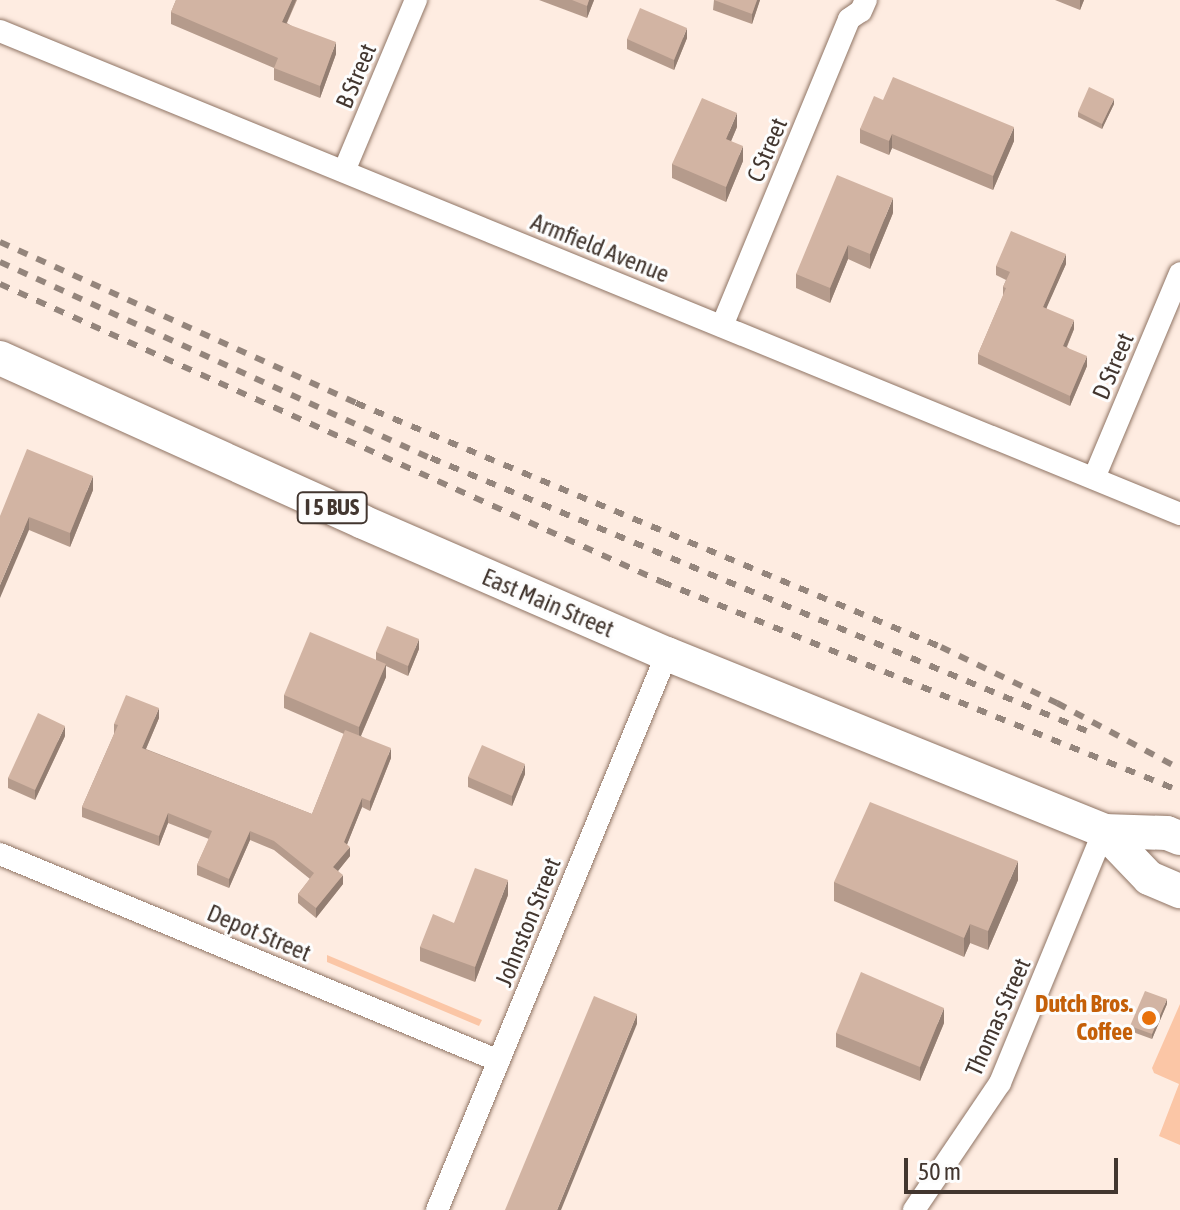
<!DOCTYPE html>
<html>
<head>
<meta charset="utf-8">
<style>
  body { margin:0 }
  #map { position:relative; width:1180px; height:1210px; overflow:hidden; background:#feece1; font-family:"Asap Condensed",sans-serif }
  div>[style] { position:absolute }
  .green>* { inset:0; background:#fbc6a6 }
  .roads { filter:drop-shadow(0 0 2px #8f7464) drop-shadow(0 0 2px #8f7464) }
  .minor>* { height:22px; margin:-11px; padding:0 11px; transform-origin:11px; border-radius:11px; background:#fff }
  .primary>* { height:34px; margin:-17px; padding:0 17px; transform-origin:17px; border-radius:17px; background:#fff }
  .rail>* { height:6px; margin-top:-3px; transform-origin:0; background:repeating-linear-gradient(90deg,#94857c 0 10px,transparent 0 20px) }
  .wall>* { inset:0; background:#b59b8c }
  .shaded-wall>* { inset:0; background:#937e72 }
  .building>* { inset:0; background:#d2b4a3 }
  .dots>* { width:22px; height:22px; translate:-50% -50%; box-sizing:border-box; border:4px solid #fdfdfd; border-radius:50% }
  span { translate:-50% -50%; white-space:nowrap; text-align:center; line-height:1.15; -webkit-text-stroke:6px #fdfdfd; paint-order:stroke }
  .shield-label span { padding:2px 6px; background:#fdfdfd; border:2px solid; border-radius:6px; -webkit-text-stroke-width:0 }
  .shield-label { font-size:22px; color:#42362f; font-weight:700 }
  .street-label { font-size:24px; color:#42362f }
  .food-label { font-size:24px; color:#c56008; font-weight:700 }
  .right { translate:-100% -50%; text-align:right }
  .scale { position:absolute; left:904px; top:1158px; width:214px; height:36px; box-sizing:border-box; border:4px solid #42362f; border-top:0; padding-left:10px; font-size:24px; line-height:28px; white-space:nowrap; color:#42362f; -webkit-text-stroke:6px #fdfdfd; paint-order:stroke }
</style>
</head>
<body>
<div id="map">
  <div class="green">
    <i style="clip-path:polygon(327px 955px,482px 1020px,479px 1026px,327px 962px)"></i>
    <i style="clip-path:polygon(1180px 1004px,1180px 1145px,1159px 1136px,1179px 1084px,1154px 1073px,1152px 1068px)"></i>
  </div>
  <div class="roads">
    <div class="minor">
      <i style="left:0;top:31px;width:1275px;rotate:22.26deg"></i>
      <i style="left:344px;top:171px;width:186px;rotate:-67.2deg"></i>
      <i style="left:722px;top:326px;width:332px;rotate:-67.5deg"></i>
      <i style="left:849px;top:19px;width:14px;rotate:-34deg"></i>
      <i style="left:861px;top:11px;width:12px;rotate:-66deg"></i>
      <i style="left:1094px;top:478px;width:222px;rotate:-67.2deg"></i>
      <i style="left:0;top:854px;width:540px;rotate:22.53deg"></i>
      <i style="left:437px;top:1210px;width:602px;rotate:-67.53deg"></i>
      <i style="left:914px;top:1210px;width:153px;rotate:-55.9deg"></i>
      <i style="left:1000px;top:1083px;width:273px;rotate:-67.6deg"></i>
    </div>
    <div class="primary">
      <i style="left:0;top:358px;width:398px;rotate:24.3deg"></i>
      <i style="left:363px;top:522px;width:331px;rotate:23.5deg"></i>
      <i style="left:667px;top:654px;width:471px;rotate:22deg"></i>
      <i style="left:1104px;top:831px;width:63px;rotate:1.8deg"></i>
      <i style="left:1167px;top:833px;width:14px;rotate:21deg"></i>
      <i style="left:1104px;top:831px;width:65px;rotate:46.2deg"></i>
      <i style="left:1149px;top:878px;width:34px;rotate:23deg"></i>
    </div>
  </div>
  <div class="rail">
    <i style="left:0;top:242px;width:391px;rotate:24.3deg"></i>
    <i style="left:356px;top:403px;width:634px;rotate:22.64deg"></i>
    <i style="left:941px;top:647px;width:129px;rotate:25.8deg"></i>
    <i style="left:1057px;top:703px;width:140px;rotate:28.2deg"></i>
    <i style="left:0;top:262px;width:473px;rotate:24.5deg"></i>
    <i style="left:431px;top:458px;width:718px;rotate:22.6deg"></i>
    <i style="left:0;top:284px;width:726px;rotate:24.23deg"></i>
    <i style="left:662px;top:582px;width:559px;rotate:21.97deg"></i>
  </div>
  <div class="wall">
    <i style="clip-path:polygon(176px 0,297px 0,287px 23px,336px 54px,320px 98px,274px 80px,274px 68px,171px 24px,171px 12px)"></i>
    <i style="clip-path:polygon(539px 0,594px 0,587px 18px)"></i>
    <i style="clip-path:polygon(714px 0,760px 0,752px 24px,713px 10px)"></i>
    <i style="clip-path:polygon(1055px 0,1084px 0,1080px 10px)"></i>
    <i style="clip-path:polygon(687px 38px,674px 70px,627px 49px,627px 39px)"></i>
    <i style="clip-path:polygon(883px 100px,1014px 141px,993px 190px,892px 148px,889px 155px,860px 143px,860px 129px)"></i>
    <i style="clip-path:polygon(1114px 104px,1102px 129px,1078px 117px,1078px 112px)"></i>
    <i style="clip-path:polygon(737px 127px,731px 141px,743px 161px,726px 202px,672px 178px,672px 164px)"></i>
    <i style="clip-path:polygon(893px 213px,870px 269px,848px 259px,830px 303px,796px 288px,796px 274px)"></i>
    <i style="clip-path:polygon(1066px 264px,1046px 308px,1074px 329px,1067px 347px,1087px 366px,1070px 406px,978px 364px,978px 354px,1003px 296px,1003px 287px,1006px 280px,996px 275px,996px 266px)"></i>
    <i style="clip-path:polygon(93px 490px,70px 547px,29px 530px,0 516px)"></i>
    <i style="clip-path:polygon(419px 649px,408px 676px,386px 666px,386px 677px,361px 736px,391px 758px,370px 811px,362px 807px,347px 844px,350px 856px,338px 871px,343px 884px,316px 918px,298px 903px,298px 894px,310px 879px,274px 850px,250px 840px,229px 888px,197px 875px,197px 865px,209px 839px,168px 823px,159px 846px,82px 817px,82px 807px,114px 734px,114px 724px,159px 718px,146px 749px,312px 814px,344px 734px,284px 708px,284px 695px,376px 660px,376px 652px)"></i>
    <i style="clip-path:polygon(65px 736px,35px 800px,8px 788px,8px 778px)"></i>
    <i style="clip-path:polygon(525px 774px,512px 806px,468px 787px,468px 777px)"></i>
    <i style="clip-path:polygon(1018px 880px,988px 950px,970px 943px,964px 957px,834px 901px,834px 882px)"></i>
    <i style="clip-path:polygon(508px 895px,475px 982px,420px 961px,420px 947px,454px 923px)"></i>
    <i style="clip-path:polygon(1167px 1004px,1152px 1039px,1130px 1031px,1130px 1026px)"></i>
    <i style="clip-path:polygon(944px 1023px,920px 1081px,836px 1047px,836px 1033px)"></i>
  </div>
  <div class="shaded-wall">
    <i style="clip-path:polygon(292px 0,296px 0,282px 34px,282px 22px)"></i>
    <i style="clip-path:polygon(589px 0,594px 0,587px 18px,587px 6px)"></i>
    <i style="clip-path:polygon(757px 0,760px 0,752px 24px,752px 14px)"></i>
    <i style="clip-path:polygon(1080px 0,1084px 0,1080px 10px)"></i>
    <i style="clip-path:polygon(687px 28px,687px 38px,674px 70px,674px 60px)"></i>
    <i style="clip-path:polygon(336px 42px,336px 54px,320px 98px,320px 86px)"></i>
    <i style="clip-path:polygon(1114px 99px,1114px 104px,1102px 129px,1102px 124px)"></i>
    <i style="clip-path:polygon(737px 113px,737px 127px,726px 153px,726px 139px)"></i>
    <i style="clip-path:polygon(1014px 127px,1014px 141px,993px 190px,993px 176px)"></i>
    <i style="clip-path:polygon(892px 134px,892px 148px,889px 155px,889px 141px)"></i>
    <i style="clip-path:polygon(743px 146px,743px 161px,726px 202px,726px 187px)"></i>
    <i style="clip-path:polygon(893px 198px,893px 213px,870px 269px,870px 254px)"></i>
    <i style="clip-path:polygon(848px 245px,848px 259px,830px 303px,830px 288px)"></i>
    <i style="clip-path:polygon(1066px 254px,1066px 264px,1043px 316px,1043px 307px)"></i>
    <i style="clip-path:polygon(1074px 320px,1074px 329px,1063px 355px,1063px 346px)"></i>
    <i style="clip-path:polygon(1087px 356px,1087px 366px,1070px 406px,1070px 396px)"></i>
    <i style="clip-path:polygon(93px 476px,93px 490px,70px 547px,70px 533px)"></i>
    <i style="clip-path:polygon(29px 517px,29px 530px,0 598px,0 585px)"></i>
    <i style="clip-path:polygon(419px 639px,419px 649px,408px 676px,408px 666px)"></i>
    <i style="clip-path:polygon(386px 664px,386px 677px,359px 740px,359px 727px)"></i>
    <i style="clip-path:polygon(159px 708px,159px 718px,142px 758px,142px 748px)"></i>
    <i style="clip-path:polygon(65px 726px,65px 736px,35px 800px,35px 790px)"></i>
    <i style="clip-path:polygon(391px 748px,391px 758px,370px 811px,370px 801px)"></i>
    <i style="clip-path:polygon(525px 764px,525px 774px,512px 806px,512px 796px)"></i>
    <i style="clip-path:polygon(362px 798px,362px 807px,344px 852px,344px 842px)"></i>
    <i style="clip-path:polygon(168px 813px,168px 823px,159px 846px,159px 836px)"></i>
    <i style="clip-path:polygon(250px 831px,250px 840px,229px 888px,229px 879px)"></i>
    <i style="clip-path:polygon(350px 847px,350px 856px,333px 877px,333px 867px)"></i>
    <i style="clip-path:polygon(1018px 861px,1018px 880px,988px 950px,988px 931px)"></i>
    <i style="clip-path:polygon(343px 875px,343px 884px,316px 918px,316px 908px)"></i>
    <i style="clip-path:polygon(508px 880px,508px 895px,475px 982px,475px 967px)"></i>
    <i style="clip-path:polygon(970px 924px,970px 943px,964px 957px,964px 938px)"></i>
    <i style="clip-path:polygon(1167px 999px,1167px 1004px,1152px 1039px,1152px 1034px)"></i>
    <i style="clip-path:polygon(944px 1008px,944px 1023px,920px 1081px,920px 1067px)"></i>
    <i style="clip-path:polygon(637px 1014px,637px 1024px,561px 1210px,557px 1210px)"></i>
  </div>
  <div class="building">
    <i style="clip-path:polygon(176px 0,292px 0,282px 22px,336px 42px,320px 86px,274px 68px,278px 58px,171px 12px)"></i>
    <i style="clip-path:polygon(572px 0,589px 0,587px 6px)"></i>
    <i style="clip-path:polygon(714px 0,757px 0,752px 14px)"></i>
    <i style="clip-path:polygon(640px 8px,687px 28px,674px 60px,627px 39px)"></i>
    <i style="clip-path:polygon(893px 77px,1014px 127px,993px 176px,892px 134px,889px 141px,860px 129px,874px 96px,883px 100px)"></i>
    <i style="clip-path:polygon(1089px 87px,1114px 99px,1102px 124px,1078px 112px)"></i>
    <i style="clip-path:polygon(702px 98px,737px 113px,726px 139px,743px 146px,726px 187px,672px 164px)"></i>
    <i style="clip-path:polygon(837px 175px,893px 198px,870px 254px,848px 245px,830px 288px,796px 274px)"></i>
    <i style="clip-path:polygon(1011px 231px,1066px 254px,1043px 307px,1074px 320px,1063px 346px,1087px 356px,1070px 396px,978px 354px,1006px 288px,1003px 287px,1010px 272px,996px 266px)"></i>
    <i style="clip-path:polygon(27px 449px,93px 476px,70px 533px,29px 517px,0 585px,0 516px)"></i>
    <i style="clip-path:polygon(387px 626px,419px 639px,408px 666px,376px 652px)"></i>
    <i style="clip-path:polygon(310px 632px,386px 664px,359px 727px,284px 695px)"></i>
    <i style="clip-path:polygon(126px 695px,159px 708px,142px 748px,312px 814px,345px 730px,391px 748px,370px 801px,362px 798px,344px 842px,350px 847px,333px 867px,343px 875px,316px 908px,298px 894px,314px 873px,274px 841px,250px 831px,229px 879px,197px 865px,212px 831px,168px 813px,159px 836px,82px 807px,118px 725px,114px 724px)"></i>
    <i style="clip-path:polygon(38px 713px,65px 726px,35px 790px,8px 778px)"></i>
    <i style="clip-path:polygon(482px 745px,525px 764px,512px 796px,468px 777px)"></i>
    <i style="clip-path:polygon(870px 802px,1018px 861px,988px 931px,970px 924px,964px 938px,834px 882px)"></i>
    <i style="clip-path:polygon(475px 868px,508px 880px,475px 967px,420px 947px,433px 914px,454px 923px)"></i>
    <i style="clip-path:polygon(861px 972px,944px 1008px,920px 1067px,836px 1033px)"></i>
    <i style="clip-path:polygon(1145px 991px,1167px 999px,1152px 1034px,1130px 1026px)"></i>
    <i style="clip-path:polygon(594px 996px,637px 1014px,557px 1210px,505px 1210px)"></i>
  </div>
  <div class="dots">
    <i style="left:1149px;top:1018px;background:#e8710a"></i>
  </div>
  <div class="shield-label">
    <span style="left:332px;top:508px">I 5 BUS</span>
  </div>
  <div class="street-label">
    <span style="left:356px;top:76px;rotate:-67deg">B Street</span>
    <span style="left:767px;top:150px;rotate:-67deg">C Street</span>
    <span style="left:600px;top:248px;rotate:22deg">Armfield Avenue</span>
    <span style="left:1113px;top:366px;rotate:-67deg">D Street</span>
    <span style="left:548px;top:603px;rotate:23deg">East Main Street</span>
    <span style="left:528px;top:922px;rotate:-68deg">Johnston Street</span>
    <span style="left:259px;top:933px;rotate:23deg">Depot Street</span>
    <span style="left:998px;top:1017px;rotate:-66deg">Thomas Street</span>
  </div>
  <div class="food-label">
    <span class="right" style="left:1133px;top:1018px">Dutch Bros.<br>Coffee</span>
  </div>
  <div class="scale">50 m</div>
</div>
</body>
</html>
